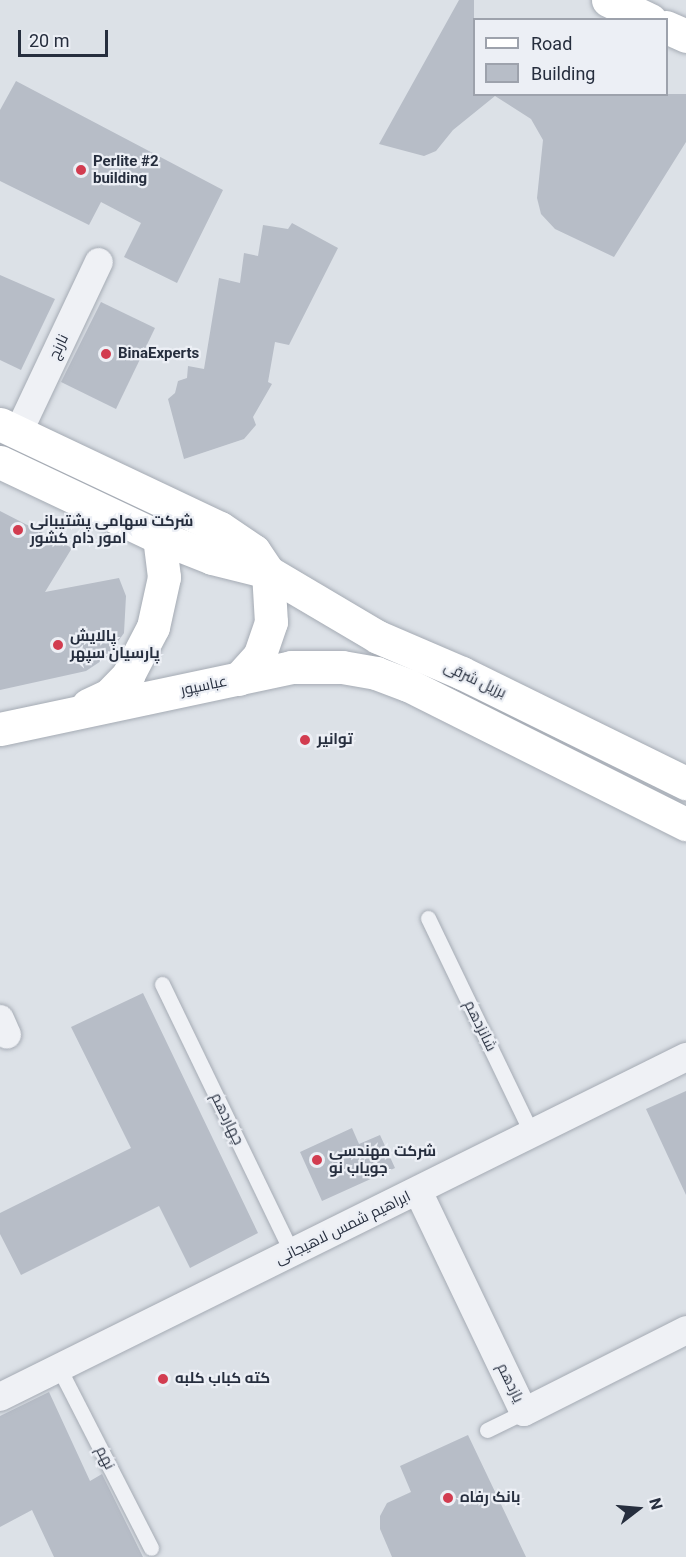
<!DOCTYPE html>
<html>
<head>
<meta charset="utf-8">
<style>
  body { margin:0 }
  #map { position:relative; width:686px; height:1557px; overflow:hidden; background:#dce1e7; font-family:Roboto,Cairo,sans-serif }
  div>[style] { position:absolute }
  .building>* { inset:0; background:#b7bdc7 }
  .roads { filter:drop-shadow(0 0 2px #a5abb4) drop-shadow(0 0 2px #a5abb4) }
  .service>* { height:15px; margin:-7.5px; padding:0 7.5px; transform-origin:7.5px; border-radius:7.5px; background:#eff1f5 }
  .minor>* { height:28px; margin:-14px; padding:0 14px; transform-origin:14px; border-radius:14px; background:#eff1f5 }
  .secondary>* { height:33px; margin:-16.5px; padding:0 16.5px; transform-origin:16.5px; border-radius:16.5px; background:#fff }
  .dots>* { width:16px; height:16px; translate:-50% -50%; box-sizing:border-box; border:3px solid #eceff5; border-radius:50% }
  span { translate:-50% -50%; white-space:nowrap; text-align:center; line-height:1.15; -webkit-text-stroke:4.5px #eceff5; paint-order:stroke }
  .poi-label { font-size:15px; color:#262e3e; font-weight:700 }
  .left { translate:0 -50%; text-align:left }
  .street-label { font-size:15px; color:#262e3e }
  .legend { position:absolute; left:473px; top:18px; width:195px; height:78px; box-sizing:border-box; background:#eceff5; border:2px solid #9da2ac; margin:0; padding:8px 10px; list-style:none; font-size:18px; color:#262e3e }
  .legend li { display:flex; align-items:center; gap:12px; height:30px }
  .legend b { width:30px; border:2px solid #9da2ac }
  .north { position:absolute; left:608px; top:1479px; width:60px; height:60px; -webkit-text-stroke:4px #eceff5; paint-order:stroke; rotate:74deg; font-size:16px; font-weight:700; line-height:24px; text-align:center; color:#262e3e }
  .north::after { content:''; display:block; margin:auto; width:21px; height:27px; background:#262e3e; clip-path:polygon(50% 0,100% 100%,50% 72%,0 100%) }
  .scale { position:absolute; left:18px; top:30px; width:90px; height:27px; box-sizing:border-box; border:3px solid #262e3e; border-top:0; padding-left:8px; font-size:18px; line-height:21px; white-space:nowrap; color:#262e3e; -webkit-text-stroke:4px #eceff5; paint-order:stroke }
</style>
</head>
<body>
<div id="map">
  <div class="building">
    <i style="clip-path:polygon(459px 0,474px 0,474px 94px,686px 94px,686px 142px,614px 257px,555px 229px,541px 214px,537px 198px,543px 140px,531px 119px,495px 96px,453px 130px,436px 151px,424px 156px,379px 144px)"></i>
    <i style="clip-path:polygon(16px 81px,223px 190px,177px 283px,124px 257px,141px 223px,101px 202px,89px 225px,0 181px,0 110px)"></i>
    <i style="clip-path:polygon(292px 223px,338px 248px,289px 345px,275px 342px,268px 382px,272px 384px,253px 417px,256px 425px,244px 439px,184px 459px,168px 399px,175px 393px,178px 381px,187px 378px,188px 366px,204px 369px,219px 278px,240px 283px,244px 253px,258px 256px,263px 225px,288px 229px)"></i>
    <i style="clip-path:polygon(0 275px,55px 299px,21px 370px,0 360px)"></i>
    <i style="clip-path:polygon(101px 302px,155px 328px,116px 409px,61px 382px)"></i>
    <i style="clip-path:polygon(0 511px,72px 548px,45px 592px,119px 578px,126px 596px,124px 633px,107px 657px,86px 671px,0 690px)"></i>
    <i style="clip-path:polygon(143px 993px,258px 1233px,190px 1268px,159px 1206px,21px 1275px,0 1234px,0 1213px,131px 1148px,71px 1027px)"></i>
    <i style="clip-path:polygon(686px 1091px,686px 1195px,646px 1109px)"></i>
    <i style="clip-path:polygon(352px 1128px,359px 1144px,380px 1135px,395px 1168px,322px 1201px,300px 1152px)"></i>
    <i style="clip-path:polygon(49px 1392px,90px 1481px,102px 1474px,143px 1557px,54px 1557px,32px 1510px,0 1527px,0 1416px)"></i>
    <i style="clip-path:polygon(468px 1435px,526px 1557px,392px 1557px,380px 1529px,380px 1516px,387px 1503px,411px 1492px,400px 1466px)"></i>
  </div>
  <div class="roads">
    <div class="service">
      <i style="left:428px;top:918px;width:240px;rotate:64.3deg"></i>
      <i style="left:162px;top:984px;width:299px;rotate:64.2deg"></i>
      <i style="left:59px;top:1368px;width:202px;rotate:62.9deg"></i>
      <i style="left:487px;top:1430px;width:41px;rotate:-25.9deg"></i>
    </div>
    <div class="minor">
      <i style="left:18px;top:433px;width:189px;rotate:-64.7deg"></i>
      <i style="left:0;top:1019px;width:17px;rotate:66deg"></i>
      <i style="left:418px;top:1191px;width:245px;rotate:64.4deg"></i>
      <i style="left:524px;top:1412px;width:182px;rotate:-26.8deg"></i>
      <i style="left:0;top:1397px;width:766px;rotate:-26.36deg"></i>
    </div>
    <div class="secondary">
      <i style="left:608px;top:0;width:47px;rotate:25.5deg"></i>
      <i style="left:666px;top:27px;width:22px;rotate:24deg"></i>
      <i style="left:0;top:424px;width:243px;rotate:25.3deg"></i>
      <i style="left:220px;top:528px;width:41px;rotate:34.1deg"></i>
      <i style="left:254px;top:551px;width:25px;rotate:56deg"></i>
      <i style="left:268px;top:572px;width:50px;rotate:86.6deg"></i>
      <i style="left:271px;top:622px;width:36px;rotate:109deg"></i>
      <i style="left:259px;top:656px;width:31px;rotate:132deg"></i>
      <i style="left:0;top:462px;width:176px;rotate:25.3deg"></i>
      <i style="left:159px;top:537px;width:57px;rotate:21.6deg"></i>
      <i style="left:212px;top:558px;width:58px;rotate:14deg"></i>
      <i style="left:268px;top:572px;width:128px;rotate:30.6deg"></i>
      <i style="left:378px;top:637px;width:91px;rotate:23.2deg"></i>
      <i style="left:462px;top:673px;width:250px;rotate:26.2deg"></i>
      <i style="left:88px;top:705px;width:23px;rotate:-25deg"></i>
      <i style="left:109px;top:695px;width:28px;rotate:-46deg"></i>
      <i style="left:128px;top:675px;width:54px;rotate:-62.5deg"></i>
      <i style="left:153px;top:627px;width:51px;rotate:-77.6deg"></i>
      <i style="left:164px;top:577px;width:40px;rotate:-97.1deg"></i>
      <i style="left:0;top:729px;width:298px;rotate:-12deg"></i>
      <i style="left:291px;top:667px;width:51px"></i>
      <i style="left:342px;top:667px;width:35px;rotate:10deg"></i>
      <i style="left:376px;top:673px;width:34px;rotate:21deg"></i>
      <i style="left:408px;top:685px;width:311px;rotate:26.6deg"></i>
    </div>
  </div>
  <div class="dots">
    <i style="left:81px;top:170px;background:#d23c50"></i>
    <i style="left:106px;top:354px;background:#d23c50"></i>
    <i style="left:18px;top:530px;background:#d23c50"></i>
    <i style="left:58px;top:645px;background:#d23c50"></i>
    <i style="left:305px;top:740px;background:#d23c50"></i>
    <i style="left:317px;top:1160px;background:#d23c50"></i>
    <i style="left:163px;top:1379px;background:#d23c50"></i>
    <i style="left:448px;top:1498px;background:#d23c50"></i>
  </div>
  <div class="poi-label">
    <span class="left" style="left:93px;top:170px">Perlite #2<br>building</span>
    <span class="left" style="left:118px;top:354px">BinaExperts</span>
    <span class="left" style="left:30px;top:530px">شركت سهامى پشتيبانى<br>امور دام كشور</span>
    <span class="left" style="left:70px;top:645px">پالایش<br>پارسیان سپهر</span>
    <span class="left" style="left:317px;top:740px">توانیر</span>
    <span class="left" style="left:329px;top:1160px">شرکت مهندسی<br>جویاب نو</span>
    <span class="left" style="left:175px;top:1379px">کته کباب کلبه</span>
    <span class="left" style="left:460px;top:1498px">بانک رفاه</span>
  </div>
  <div class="street-label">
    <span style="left:59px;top:347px;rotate:-65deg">نارنج</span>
    <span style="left:475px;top:680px;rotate:25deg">برزیل شرقی</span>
    <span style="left:204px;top:686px;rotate:-12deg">عباسپور</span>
    <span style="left:480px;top:1026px;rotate:64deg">شانزدهم</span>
    <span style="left:227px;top:1119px;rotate:64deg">چهاردهم</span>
    <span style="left:343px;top:1228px;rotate:-26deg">ابراهیم شمس لاهیجانی</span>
    <span style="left:510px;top:1383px;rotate:64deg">یازدهم</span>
    <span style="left:105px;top:1458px;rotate:63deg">نهم</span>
  </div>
  <ul class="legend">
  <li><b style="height:8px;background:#fff"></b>Road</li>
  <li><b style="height:16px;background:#b7bdc7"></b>Building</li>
  </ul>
  <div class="north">N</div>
  <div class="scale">20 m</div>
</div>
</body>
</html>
